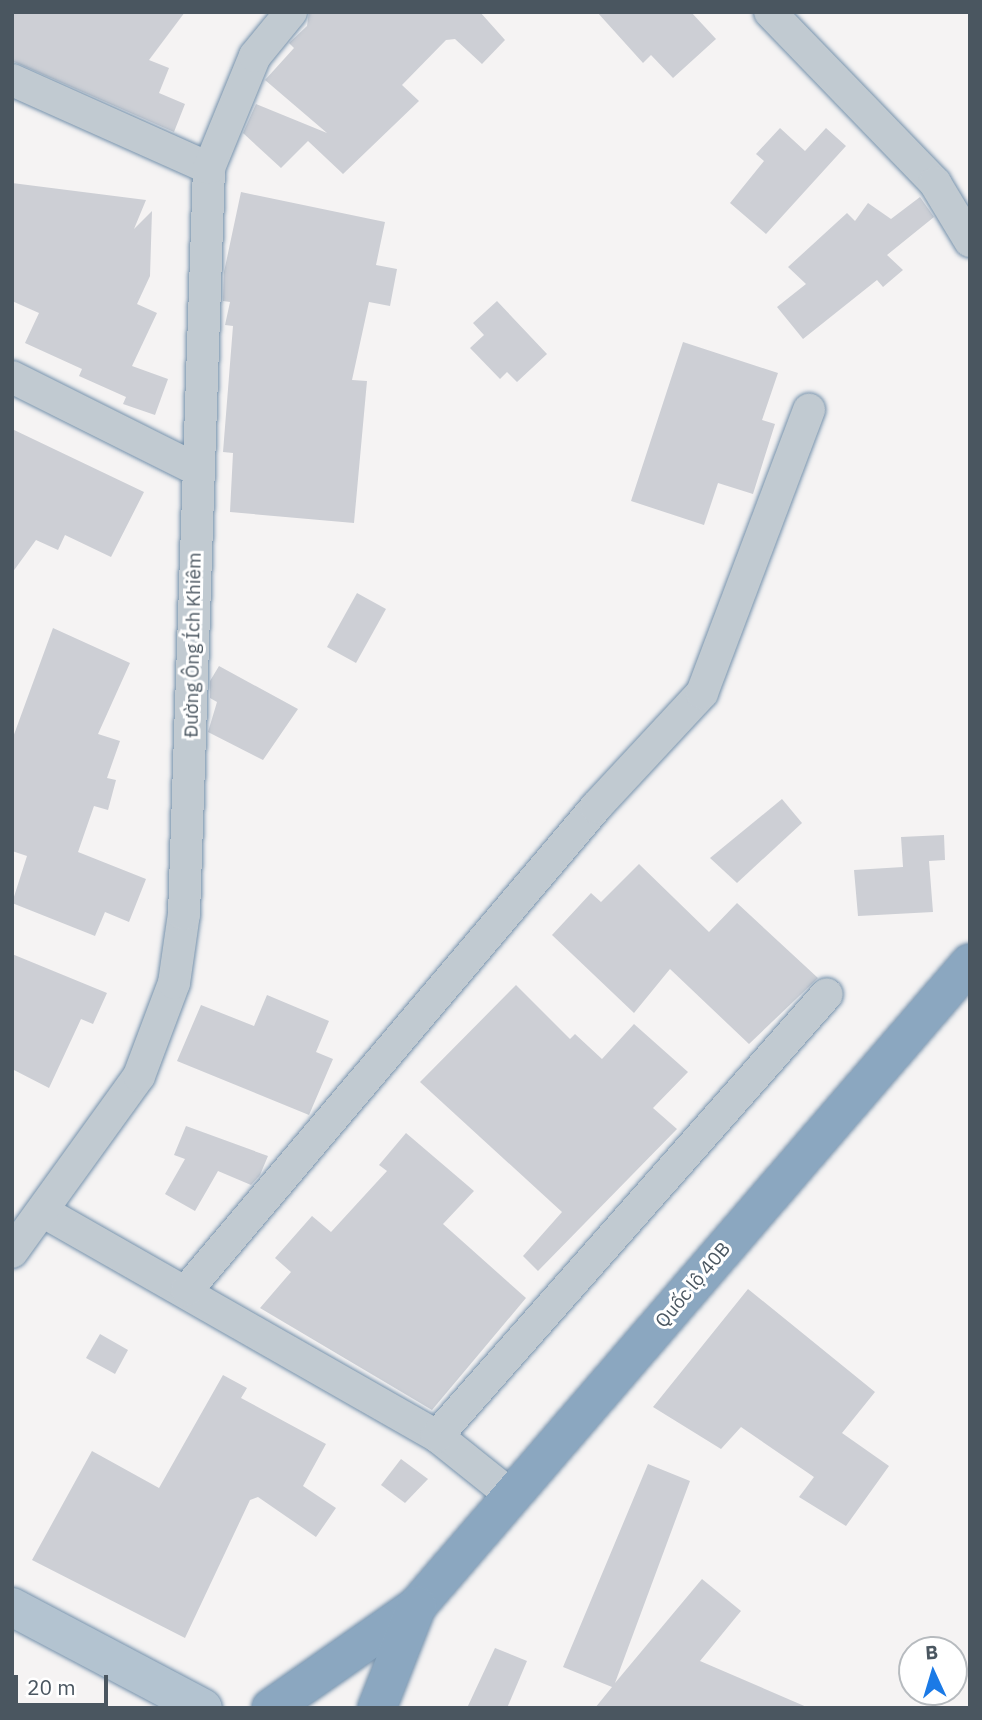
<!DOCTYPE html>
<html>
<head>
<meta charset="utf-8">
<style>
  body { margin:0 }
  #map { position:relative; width:982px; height:1720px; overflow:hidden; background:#f5f3f3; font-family:"IBM Plex Sans",sans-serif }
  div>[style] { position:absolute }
  .building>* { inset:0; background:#cdcfd5 }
  .roads { filter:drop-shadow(0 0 2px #7692ac) drop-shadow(0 0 2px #7692ac) }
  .minor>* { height:32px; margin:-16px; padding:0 16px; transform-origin:16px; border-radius:16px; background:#c1cad1 }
  .major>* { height:38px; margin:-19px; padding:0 19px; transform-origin:19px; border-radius:19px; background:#b3c3d0 }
  .highway>* { height:38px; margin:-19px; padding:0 19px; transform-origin:19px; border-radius:19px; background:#8ba7c0 }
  span { translate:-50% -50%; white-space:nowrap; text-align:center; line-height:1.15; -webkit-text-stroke:6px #fff; paint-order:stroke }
  .street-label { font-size:19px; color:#4a5660 }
  .frame { position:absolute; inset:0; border:14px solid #4a5660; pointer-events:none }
  .north { position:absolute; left:898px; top:1636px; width:70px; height:70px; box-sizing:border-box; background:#fff; border:2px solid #b7bbbf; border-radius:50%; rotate:356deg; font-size:19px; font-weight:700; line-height:28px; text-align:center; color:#4a5660 }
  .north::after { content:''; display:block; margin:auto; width:24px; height:32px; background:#1b7ae6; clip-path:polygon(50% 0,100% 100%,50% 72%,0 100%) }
  .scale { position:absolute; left:14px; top:1675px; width:94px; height:32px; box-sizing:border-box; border:4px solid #4a5660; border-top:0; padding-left:9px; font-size:21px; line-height:24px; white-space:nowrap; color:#4a5660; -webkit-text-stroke:5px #fff; paint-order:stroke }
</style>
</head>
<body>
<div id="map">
  <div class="building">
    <i style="clip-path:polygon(12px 12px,185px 12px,149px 60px,169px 68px,159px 93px,185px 104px,174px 132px,12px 61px)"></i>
    <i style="clip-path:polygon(309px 12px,480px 12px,505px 40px,482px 64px,455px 39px,446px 40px,402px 85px,419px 101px,343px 174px,308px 141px,281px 168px,243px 133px,256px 104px,327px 133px,265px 80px,294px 48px,289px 43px,307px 26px)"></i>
    <i style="clip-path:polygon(597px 12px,691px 12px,716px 39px,673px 78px,651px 55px,643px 63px)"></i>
    <i style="clip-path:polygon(780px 128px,805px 151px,826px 128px,846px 146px,766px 234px,730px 203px,764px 161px,756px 154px)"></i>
    <i style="clip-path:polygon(12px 183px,146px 200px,134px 229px,152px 211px,150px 276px,137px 304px,157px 313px,132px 366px,168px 379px,155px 415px,123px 404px,126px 397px,79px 376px,82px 369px,25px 343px,39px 313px,12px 301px)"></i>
    <i style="clip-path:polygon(241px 192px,385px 222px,376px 265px,397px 269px,390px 306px,369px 302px,352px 380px,367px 381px,354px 523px,230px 512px,233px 453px,223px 452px,233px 326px,225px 325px,230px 302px,223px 301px,224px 272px)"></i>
    <i style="clip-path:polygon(920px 197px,934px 217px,887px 255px,903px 270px,883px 287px,877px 280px,803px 339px,777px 307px,806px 284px,788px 267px,847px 213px,855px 221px,868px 203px,891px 219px)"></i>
    <i style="clip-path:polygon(497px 301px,547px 354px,517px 382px,507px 372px,500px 379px,470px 348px,484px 335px,473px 323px)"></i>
    <i style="clip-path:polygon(683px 342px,778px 373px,762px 420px,775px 424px,753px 494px,718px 483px,704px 525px,631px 501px)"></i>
    <i style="clip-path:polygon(12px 429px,144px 492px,111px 557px,65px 535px,58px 550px,36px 540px,12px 573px)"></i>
    <i style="clip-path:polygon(357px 593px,386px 609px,356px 663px,327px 647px)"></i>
    <i style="clip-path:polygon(53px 628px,130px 663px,98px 734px,120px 741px,107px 778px,116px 780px,108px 810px,94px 806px,78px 852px,146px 879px,129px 922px,105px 912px,95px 936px,12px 903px,27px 856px,12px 851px,12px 740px)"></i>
    <i style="clip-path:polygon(219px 666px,298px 709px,263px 760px,208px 732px,217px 702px,210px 698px,210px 681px)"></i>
    <i style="clip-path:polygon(782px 799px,802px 823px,737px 883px,710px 858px)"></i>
    <i style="clip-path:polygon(944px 835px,945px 860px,929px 861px,933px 912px,858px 916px,854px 870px,903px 867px,901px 837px)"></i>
    <i style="clip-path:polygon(639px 864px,709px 932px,737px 903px,818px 978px,749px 1044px,670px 969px,634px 1013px,552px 935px,591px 893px,601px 902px)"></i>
    <i style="clip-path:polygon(12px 954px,107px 993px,93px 1024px,81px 1019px,49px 1088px,12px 1069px)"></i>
    <i style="clip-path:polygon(516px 985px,570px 1039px,575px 1034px,602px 1059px,634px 1024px,688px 1072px,653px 1108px,677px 1129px,538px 1271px,523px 1256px,562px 1212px,420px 1082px)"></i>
    <i style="clip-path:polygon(267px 995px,329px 1021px,316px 1052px,333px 1059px,309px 1115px,177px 1061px,201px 1005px,254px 1026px)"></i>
    <i style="clip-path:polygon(186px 1126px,268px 1156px,260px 1175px,251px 1185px,218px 1171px,195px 1211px,165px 1194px,185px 1159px,174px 1155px)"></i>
    <i style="clip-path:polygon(406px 1133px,474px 1191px,443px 1224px,526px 1298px,432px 1410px,260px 1308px,291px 1272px,275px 1258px,312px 1216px,331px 1232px,387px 1171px,379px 1165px)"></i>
    <i style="clip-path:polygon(748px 1289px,875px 1392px,842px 1433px,889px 1466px,846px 1526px,799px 1497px,814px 1477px,741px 1427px,721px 1449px,653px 1407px)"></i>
    <i style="clip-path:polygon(100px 1334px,128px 1350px,115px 1374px,86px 1358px)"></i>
    <i style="clip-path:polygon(223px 1375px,247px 1388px,241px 1398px,326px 1444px,303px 1486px,336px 1508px,316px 1537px,258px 1497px,250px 1500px,185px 1638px,32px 1560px,92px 1451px,159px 1488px)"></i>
    <i style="clip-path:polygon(401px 1459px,428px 1479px,405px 1503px,381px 1485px)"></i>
    <i style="clip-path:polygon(648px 1464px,690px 1481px,615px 1683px,702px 1579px,741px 1611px,700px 1661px,809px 1708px,595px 1708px,612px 1687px,563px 1667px)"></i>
    <i style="clip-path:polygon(495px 1648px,527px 1661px,507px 1708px,467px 1708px)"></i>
  </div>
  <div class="roads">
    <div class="minor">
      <i style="left:770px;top:12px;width:238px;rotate:46deg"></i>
      <i style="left:935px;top:183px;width:68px;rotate:58.9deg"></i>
      <i style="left:12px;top:80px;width:216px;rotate:24.1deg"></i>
      <i style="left:12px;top:377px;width:206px;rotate:26.6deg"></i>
      <i style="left:44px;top:1212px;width:452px;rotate:29.7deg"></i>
      <i style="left:437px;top:1436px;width:96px;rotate:38.7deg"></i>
      <i style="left:12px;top:1252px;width:217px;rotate:-54.2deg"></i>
      <i style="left:139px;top:1076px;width:99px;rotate:-69.4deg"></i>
      <i style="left:174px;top:983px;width:70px;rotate:-81.8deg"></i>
      <i style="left:184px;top:914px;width:746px;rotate:-88.08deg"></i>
      <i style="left:209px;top:168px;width:121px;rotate:-67.7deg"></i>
      <i style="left:255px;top:56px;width:57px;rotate:-50.7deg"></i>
      <i style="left:187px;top:1290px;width:633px;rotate:-49.74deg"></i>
      <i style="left:596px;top:807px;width:156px;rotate:-47.1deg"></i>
      <i style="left:702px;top:693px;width:303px;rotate:-69.3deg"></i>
      <i style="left:437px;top:1436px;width:589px;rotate:-48.58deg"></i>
    </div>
    <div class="major">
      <i style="left:12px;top:1607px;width:216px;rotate:27.9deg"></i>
    </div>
    <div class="highway">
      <i style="left:271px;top:1708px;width:178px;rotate:-34.9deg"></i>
      <i style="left:417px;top:1606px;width:848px;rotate:-49.3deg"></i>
      <i style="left:377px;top:1708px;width:110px;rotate:-68.6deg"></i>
    </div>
  </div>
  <div class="street-label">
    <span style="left:193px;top:645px;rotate:-89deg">Đường Ông Ích Khiêm</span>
    <span style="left:693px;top:1285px;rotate:-50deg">Quốc lộ 40B</span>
  </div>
  <div class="frame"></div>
  <div class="north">B</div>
  <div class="scale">20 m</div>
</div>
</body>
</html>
